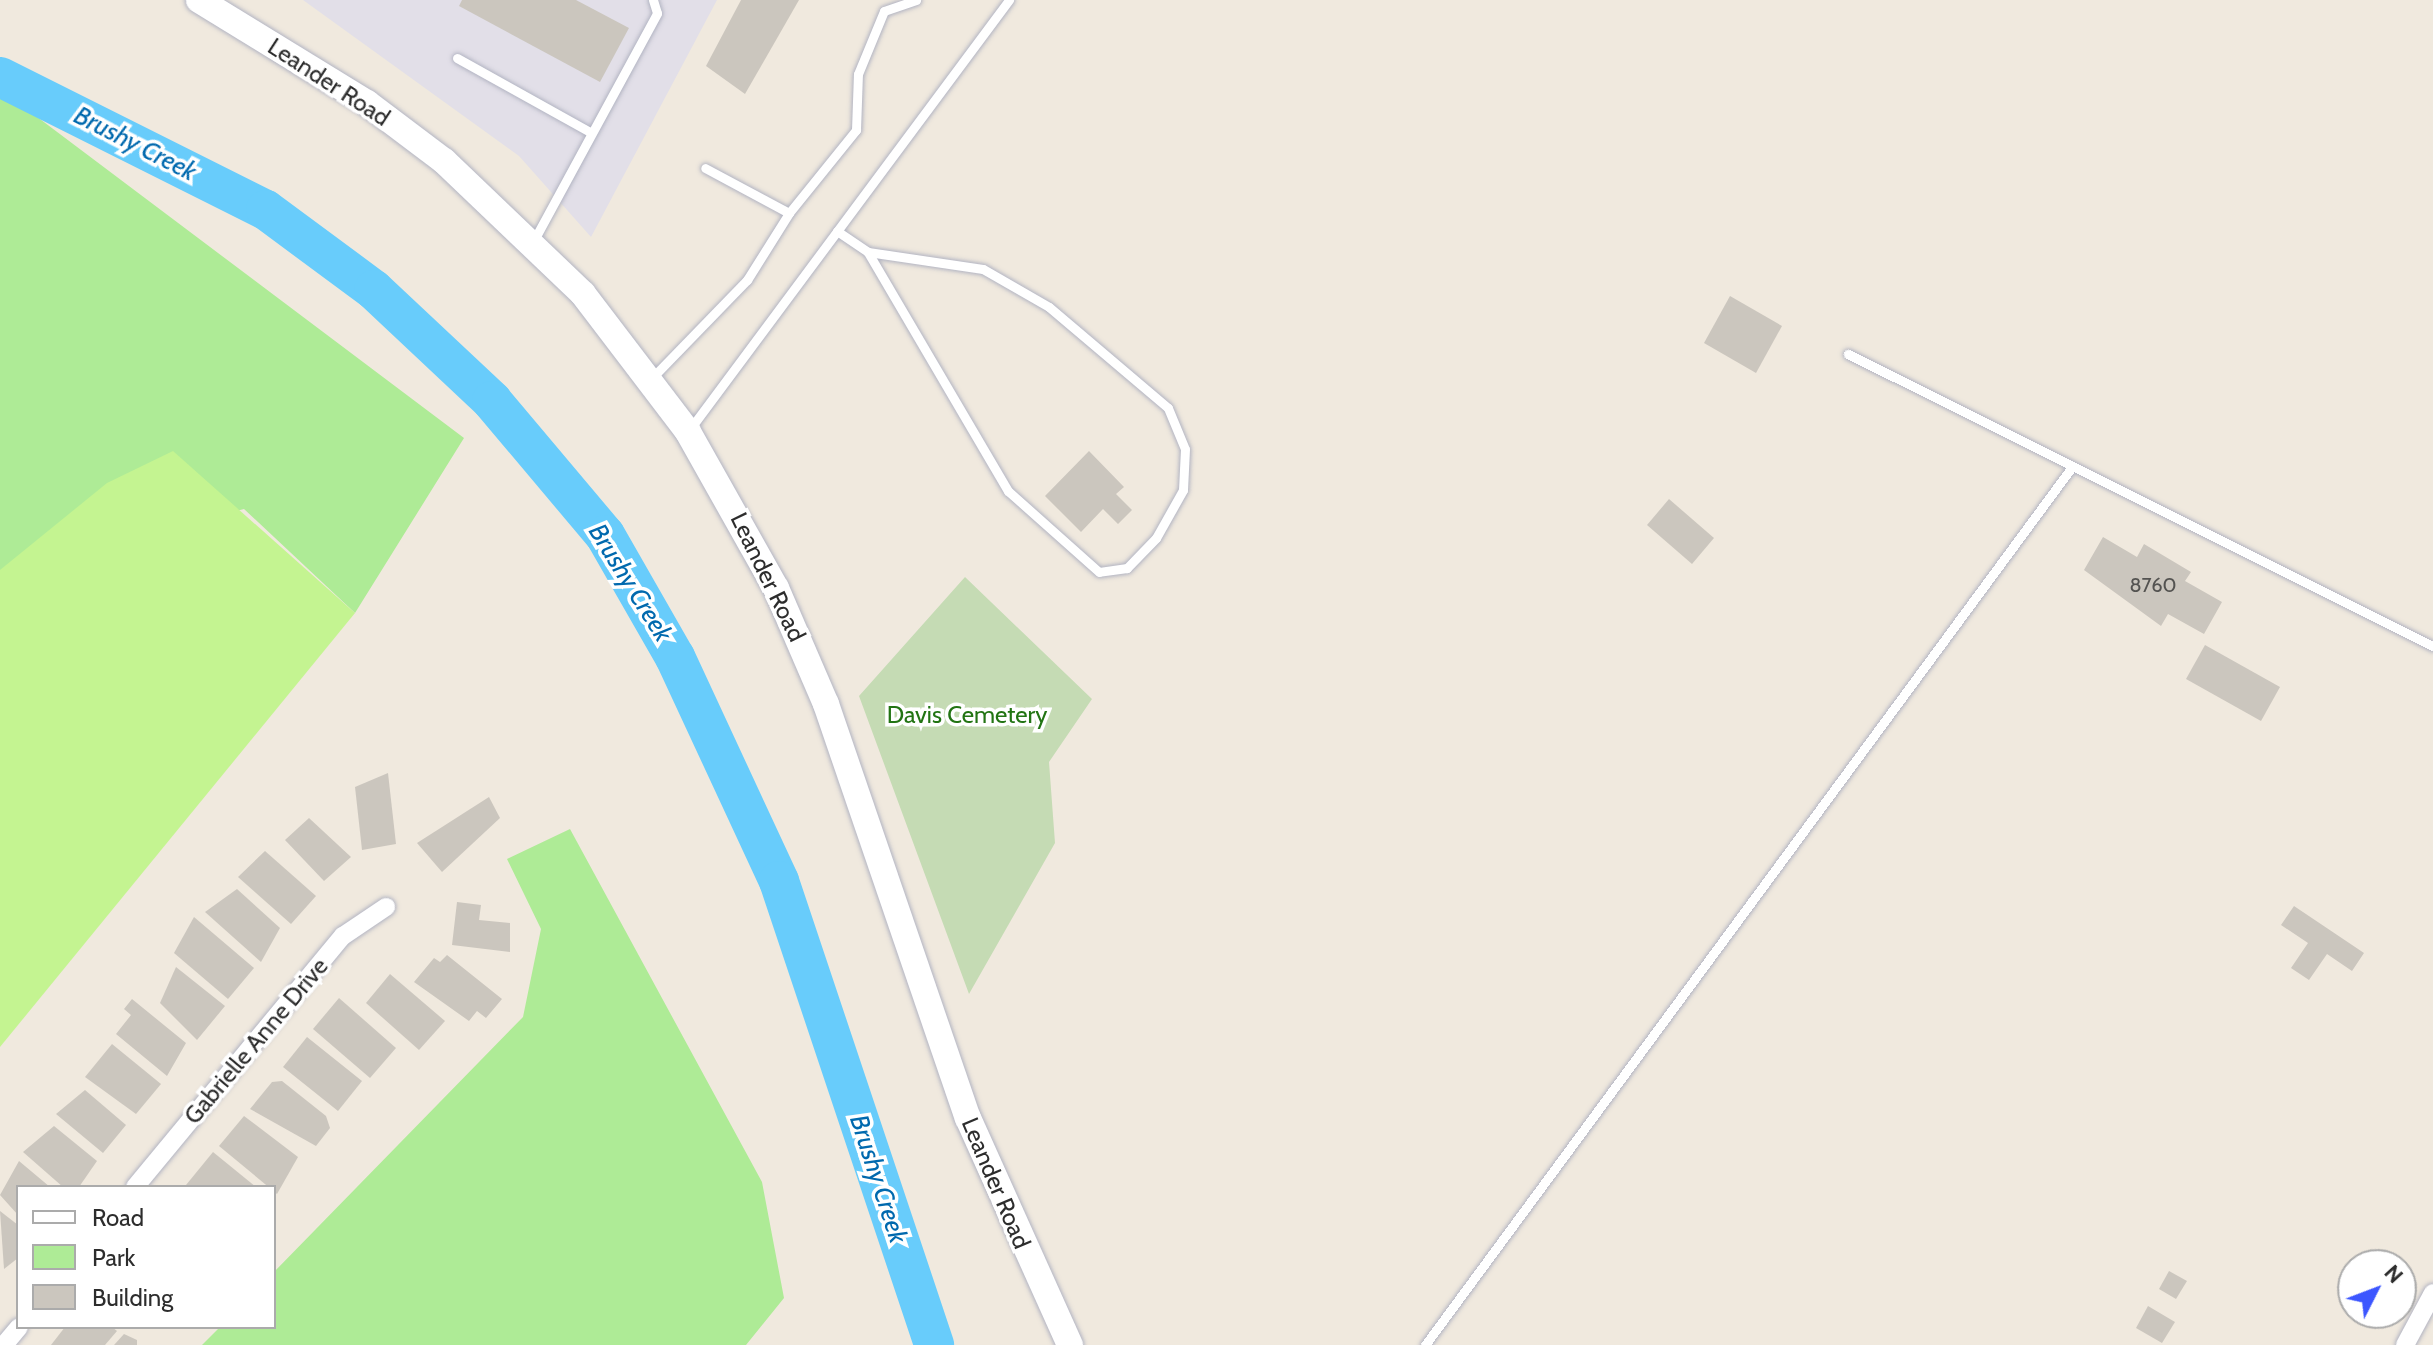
<!DOCTYPE html>
<html>
<head>
<meta charset="utf-8">
<style>
  body { margin:0 }
  #map { position:relative; width:2433px; height:1345px; overflow:hidden; background:#f0e9de; font-family:Cabin,sans-serif }
  div>[style] { position:absolute }
  .industrial>* { inset:0; background:#e2dfe8 }
  .green>* { inset:0; background:#aeeb96 }
  .cemetery>* { inset:0; background:#c5dbb4 }
  .pitch>* { inset:0; background:#c4f491 }
  .river>* { height:40px; margin:-20px; padding:0 20px; transform-origin:20px; border-radius:20px; background:#68ccfb }
  .building>* { inset:0; background:#cbc6be }
  .roads { filter:drop-shadow(0 0 2px #b2b4c2) drop-shadow(0 0 2px #b2b4c2) }
  .service>* { height:9px; margin:-4.5px; padding:0 4.5px; transform-origin:4.5px; border-radius:4.5px; background:#fff }
  .minor>* { height:18px; margin:-9px; padding:0 9px; transform-origin:9px; border-radius:9px; background:#fff }
  .secondary>* { height:26px; margin:-13px; padding:0 13px; transform-origin:13px; border-radius:13px; background:#fff }
  span { translate:-50% -50%; white-space:nowrap; text-align:center; line-height:1.15; -webkit-text-stroke:7px #fff; paint-order:stroke }
  .number-label { font-size:20px; color:#545351 }
  .number-label span { -webkit-text-stroke-width:0 }
  .street-label { font-size:24px; color:#2d2d2d }
  .park-label { font-size:24px; color:#227413 }
  .water-label { font-size:26px; color:#0069ae; font-style:italic }
  .legend { position:absolute; left:16px; top:1185px; width:260px; height:144px; box-sizing:border-box; background:#fff; border:2px solid #ababab; margin:0; padding:10px 14px; list-style:none; font-size:24px; color:#2d2d2d }
  .legend li { display:flex; align-items:center; gap:16px; height:40px }
  .legend b { width:40px; border:2px solid #ababab }
  .north { position:absolute; left:2337px; top:1249px; width:80px; height:80px; box-sizing:border-box; background:#fff; border:2px solid #ababab; border-radius:50%; rotate:48deg; font-size:22px; font-weight:700; line-height:32px; text-align:center; color:#2d2d2d }
  .north::after { content:''; display:block; margin:auto; width:28px; height:36px; background:#3c56ff; clip-path:polygon(50% 0,100% 100%,50% 72%,0 100%) }
</style>
</head>
<body>
<div id="map">
  <div class="industrial">
    <i style="clip-path:polygon(303px 0,717px 0,591px 237px,519px 156px)"></i>
  </div>
  <div class="green">
    <i style="clip-path:polygon(0 89px,464px 438px,355px 613px,244px 509px,0 572px)"></i>
    <i style="clip-path:polygon(570px 829px,762px 1182px,784px 1298px,746px 1345px,202px 1345px,220px 1327px,274px 1327px,274px 1272px,523px 1017px,541px 929px,507px 859px)"></i>
  </div>
  <div class="cemetery">
    <i style="clip-path:polygon(965px 577px,1092px 699px,1049px 762px,1055px 843px,969px 994px,859px 696px)"></i>
  </div>
  <div class="pitch">
    <i style="clip-path:polygon(173px 451px,355px 613px,0 1047px,0 570px,107px 483px)"></i>
  </div>
  <div class="river">
    <i style="left:0;top:77px;width:297px;rotate:26.6deg"></i>
    <i style="left:266px;top:210px;width:134px;rotate:36.5deg"></i>
    <i style="left:374px;top:290px;width:162px;rotate:43.2deg"></i>
    <i style="left:492px;top:401px;width:175px;rotate:49.9deg"></i>
    <i style="left:605px;top:535px;width:141px;rotate:60.2deg"></i>
    <i style="left:675px;top:657px;width:247px;rotate:65.1deg"></i>
    <i style="left:779px;top:881px;width:489px;rotate:71.5deg"></i>
  </div>
  <div class="building">
    <i style="clip-path:polygon(462px 0,576px 0,629px 28px,600px 82px,459px 6px)"></i>
    <i style="clip-path:polygon(741px 0,799px 0,745px 94px,706px 66px)"></i>
    <i style="clip-path:polygon(1730px 296px,1782px 326px,1756px 373px,1704px 343px)"></i>
    <i style="clip-path:polygon(1089px 451px,1124px 487px,1116px 494px,1132px 510px,1118px 524px,1103px 509px,1081px 532px,1045px 496px)"></i>
    <i style="clip-path:polygon(1669px 499px,1714px 538px,1692px 564px,1647px 525px)"></i>
    <i style="clip-path:polygon(2103px 537px,2137px 557px,2144px 544px,2191px 572px,2185px 581px,2222px 602px,2204px 634px,2168px 614px,2161px 626px,2084px 570px)"></i>
    <i style="clip-path:polygon(2205px 645px,2280px 687px,2261px 721px,2186px 679px)"></i>
    <i style="clip-path:polygon(388px 773px,396px 844px,362px 850px,355px 787px)"></i>
    <i style="clip-path:polygon(489px 797px,500px 818px,442px 872px,417px 843px)"></i>
    <i style="clip-path:polygon(309px 818px,351px 857px,324px 881px,285px 840px)"></i>
    <i style="clip-path:polygon(265px 851px,316px 896px,291px 924px,238px 877px)"></i>
    <i style="clip-path:polygon(237px 889px,280px 928px,261px 962px,205px 912px)"></i>
    <i style="clip-path:polygon(457px 902px,481px 905px,479px 920px,510px 923px,510px 952px,452px 945px)"></i>
    <i style="clip-path:polygon(2294px 906px,2364px 953px,2352px 971px,2327px 954px,2309px 980px,2291px 968px,2308px 943px,2281px 925px)"></i>
    <i style="clip-path:polygon(194px 917px,254px 968px,228px 999px,174px 953px)"></i>
    <i style="clip-path:polygon(447px 955px,502px 999px,486px 1018px,477px 1011px,469px 1021px,414px 982px,434px 958px,440px 962px)"></i>
    <i style="clip-path:polygon(176px 967px,225px 1006px,197px 1040px,160px 1003px)"></i>
    <i style="clip-path:polygon(390px 974px,445px 1021px,419px 1050px,366px 1003px)"></i>
    <i style="clip-path:polygon(339px 998px,396px 1048px,370px 1078px,313px 1029px)"></i>
    <i style="clip-path:polygon(132px 999px,186px 1043px,167px 1076px,116px 1034px,131px 1015px,124px 1009px)"></i>
    <i style="clip-path:polygon(307px 1037px,362px 1081px,338px 1111px,283px 1067px)"></i>
    <i style="clip-path:polygon(112px 1044px,161px 1084px,136px 1114px,85px 1077px)"></i>
    <i style="clip-path:polygon(282px 1081px,326px 1116px,330px 1128px,316px 1146px,250px 1109px,272px 1082px)"></i>
    <i style="clip-path:polygon(85px 1090px,126px 1125px,103px 1153px,56px 1114px)"></i>
    <i style="clip-path:polygon(244px 1116px,298px 1157px,277px 1194px,219px 1146px)"></i>
    <i style="clip-path:polygon(54px 1126px,97px 1161px,79px 1187px,63px 1187px,23px 1152px)"></i>
    <i style="clip-path:polygon(213px 1152px,256px 1187px,186px 1185px)"></i>
    <i style="clip-path:polygon(19px 1161px,50px 1187px,18px 1187px,18px 1215px,0 1195px)"></i>
    <i style="clip-path:polygon(0 1211px,18px 1225px,18px 1258px,4px 1269px)"></i>
    <i style="clip-path:polygon(2169px 1271px,2187px 1281px,2176px 1299px,2159px 1289px)"></i>
    <i style="clip-path:polygon(2148px 1306px,2175px 1322px,2162px 1343px,2136px 1328px)"></i>
    <i style="clip-path:polygon(65px 1327px,112px 1327px,117px 1331px,105px 1345px,51px 1345px)"></i>
    <i style="clip-path:polygon(124px 1334px,137px 1340px,137px 1345px,114px 1345px)"></i>
  </div>
  <div class="roads">
    <div class="service">
      <i style="left:457px;top:58px;width:154px;rotate:29.1deg"></i>
      <i style="left:789px;top:213px;width:107px;rotate:-51.1deg"></i>
      <i style="left:856px;top:130px;width:56px;rotate:-88deg"></i>
      <i style="left:858px;top:74px;width:68px;rotate:-67.6deg"></i>
      <i style="left:884px;top:11px;width:34px;rotate:-19deg"></i>
      <i style="left:837px;top:231px;width:37px;rotate:34deg"></i>
      <i style="left:868px;top:252px;width:116px;rotate:8.4deg"></i>
      <i style="left:983px;top:269px;width:76px;rotate:29.9deg"></i>
      <i style="left:1049px;top:307px;width:156px;rotate:40.3deg"></i>
      <i style="left:1168px;top:408px;width:44px;rotate:67.5deg"></i>
      <i style="left:1185px;top:449px;width:41px;rotate:92.8deg"></i>
      <i style="left:1183px;top:490px;width:55px;rotate:119.4deg"></i>
      <i style="left:1156px;top:538px;width:42px;rotate:134deg"></i>
      <i style="left:1127px;top:568px;width:28px;rotate:172deg"></i>
      <i style="left:1099px;top:572px;width:122px;rotate:-138.3deg"></i>
      <i style="left:1008px;top:491px;width:277px;rotate:-120.4deg"></i>
      <i style="left:534px;top:240px;width:258px;rotate:-61.5deg"></i>
      <i style="left:657px;top:13px;width:14px;rotate:-107deg"></i>
      <i style="left:1848px;top:354px;width:654px;rotate:26.53deg"></i>
      <i style="left:651px;top:379px;width:138px;rotate:-45.9deg"></i>
      <i style="left:747px;top:280px;width:79px;rotate:-57.9deg"></i>
      <i style="left:789px;top:213px;width:95px;rotate:-151.8deg"></i>
      <i style="left:690px;top:429px;width:535px;rotate:-53.37deg"></i>
      <i style="left:1425px;top:1345px;width:1089px;rotate:-53.62deg"></i>
    </div>
    <div class="minor">
      <i style="left:135px;top:1187px;width:326px;rotate:-50.4deg"></i>
      <i style="left:343px;top:936px;width:52px;rotate:-34deg"></i>
      <i style="left:4px;top:1345px;width:23px;rotate:-50deg"></i>
      <i style="left:2405px;top:1345px;width:59px;rotate:-61.7deg"></i>
    </div>
    <div class="secondary">
      <i style="left:199px;top:0;width:197px;rotate:31.5deg"></i>
      <i style="left:367px;top:103px;width:96px;rotate:37deg"></i>
      <i style="left:444px;top:161px;width:192px;rotate:43.7deg"></i>
      <i style="left:583px;top:294px;width:173px;rotate:52.7deg"></i>
      <i style="left:688px;top:432px;width:179px;rotate:60.6deg"></i>
      <i style="left:776px;top:588px;width:126px;rotate:66.7deg"></i>
      <i style="left:826px;top:704px;width:438px;rotate:71.1deg"></i>
      <i style="left:968px;top:1118px;width:249px;rotate:65.8deg"></i>
    </div>
  </div>
  <div class="number-label">
    <span style="left:2153px;top:585px">8760</span>
  </div>
  <div class="street-label">
    <span style="left:329px;top:82px;rotate:33deg">Leander Road</span>
    <span style="left:768px;top:577px;rotate:64deg">Leander Road</span>
    <span style="left:256px;top:1041px;rotate:-50deg">Gabrielle Anne Drive</span>
    <span style="left:996px;top:1183px;rotate:67deg">Leander Road</span>
  </div>
  <div class="park-label">
    <span style="left:967px;top:715px">Davis Cemetery</span>
  </div>
  <div class="water-label">
    <span style="left:135px;top:144px;rotate:27deg">Brushy Creek</span>
    <span style="left:630px;top:583px;rotate:58deg">Brushy Creek</span>
    <span style="left:878px;top:1179px;rotate:72deg">Brushy Creek</span>
  </div>
  <ul class="legend">
  <li><b style="height:10px;background:#fff"></b>Road</li>
  <li><b style="height:22px;background:#aeeb96"></b>Park</li>
  <li><b style="height:22px;background:#cbc6be"></b>Building</li>
  </ul>
  <div class="north">N</div>
</div>
</body>
</html>
